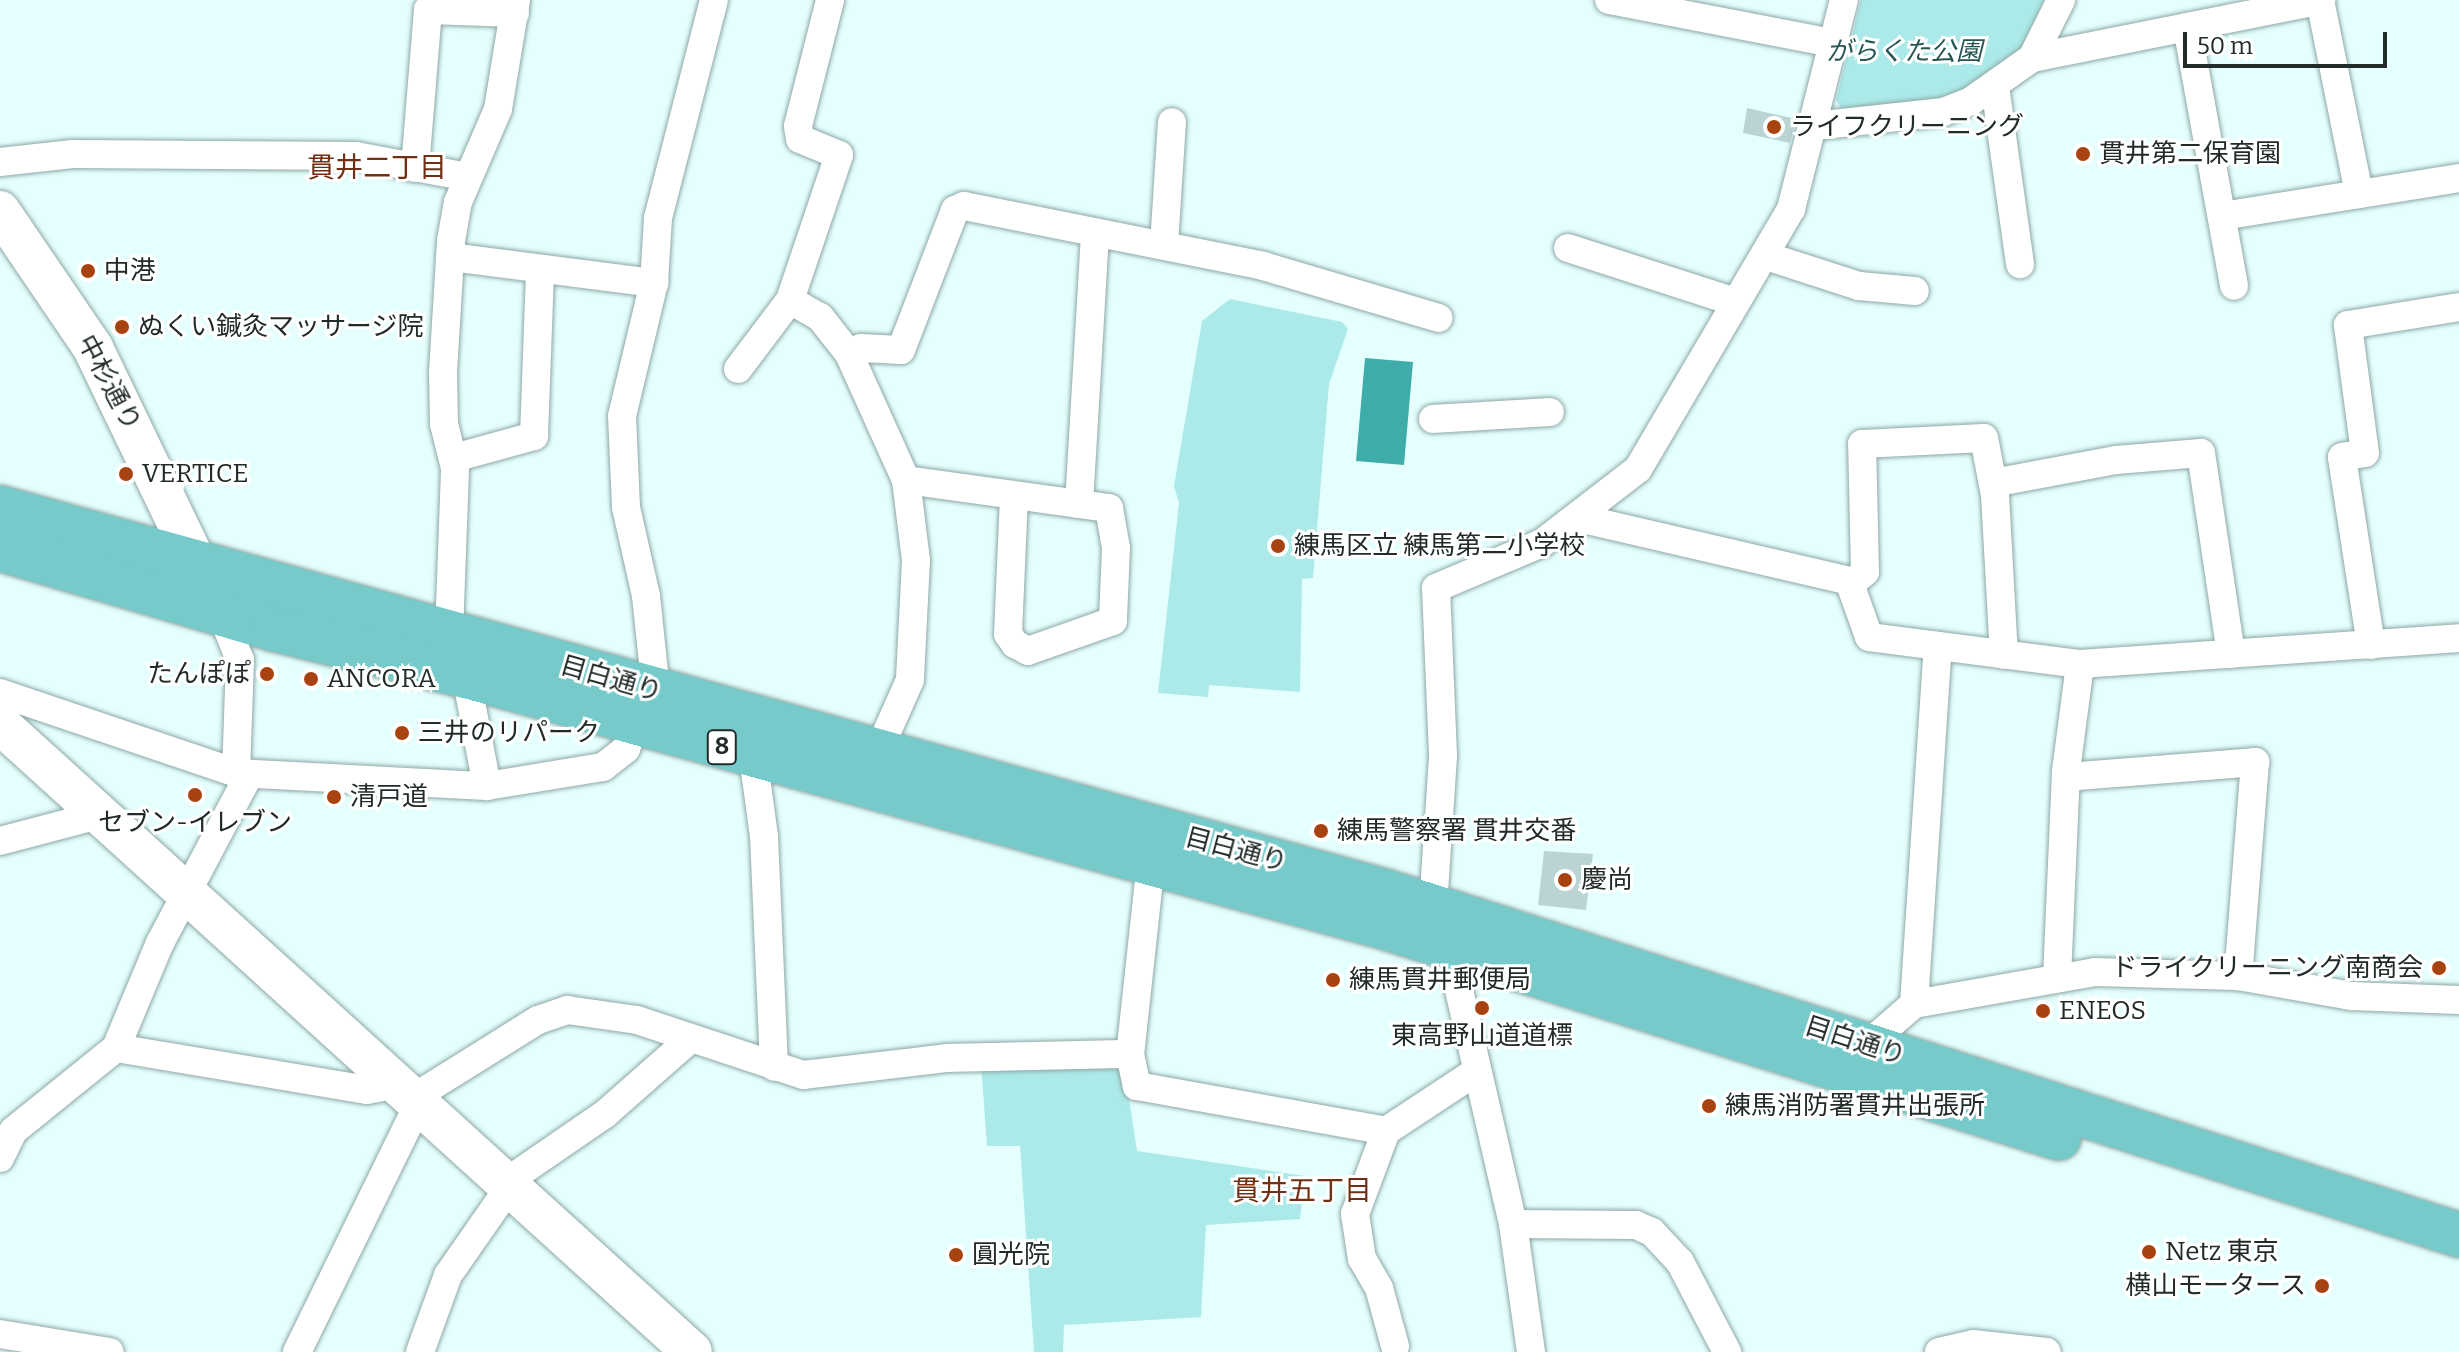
<!DOCTYPE html>
<html>
<head>
<meta charset="utf-8">
<style>
  body { margin:0 }
  #map { position:relative; width:2459px; height:1352px; overflow:hidden; background:#e4fffd; font-family:Bitter,"Noto Sans JP",serif }
  div>[style] { position:absolute }
  .green>* { inset:0; background:#abeae8 }
  .water>* { inset:0; background:#3eadaa }
  .building>* { inset:0; background:#bad4d3 }
  .roads { filter:drop-shadow(0 0 2px #8ea7a6) drop-shadow(0 0 2px #8ea7a6) }
  .street>* { height:28px; margin:-14px; padding:0 14px; transform-origin:14px; border-radius:14px; background:#fff }
  .secondary>* { height:40px; margin:-20px; padding:0 20px; transform-origin:20px; border-radius:20px; background:#fff }
  .primary>* { height:44px; margin:-22px; padding:0 22px; transform-origin:22px; border-radius:22px; background:#76cbca }
  .dots>* { width:22px; height:22px; translate:-50% -50%; box-sizing:border-box; border:4px solid #fff; border-radius:50% }
  span { translate:-50% -50%; white-space:nowrap; text-align:center; line-height:1.15; -webkit-text-stroke:6px #fff; paint-order:stroke }
  .shield-label span { padding:2px 6px; background:#fff; border:2px solid; border-radius:6px; -webkit-text-stroke-width:0 }
  .shield-label { font-size:24px; color:#212b2a; font-weight:700 }
  .park-label { font-size:26px; color:#265553; font-style:italic }
  .poi-label { font-size:26px; color:#212b2a }
  .left { translate:0 -50%; text-align:left }
  .right { translate:-100% -50%; text-align:right }
  .street-label { font-size:26px; color:#212b2a }
  .neighbourhood-label { font-size:28px; color:#713013 }
  .scale { position:absolute; left:2183px; top:32px; width:204px; height:36px; box-sizing:border-box; border:4px solid #212b2a; border-top:0; padding-left:10px; font-size:24px; line-height:28px; white-space:nowrap; color:#212b2a; -webkit-text-stroke:6px #fff; paint-order:stroke }
</style>
</head>
<body>
<div id="map">
  <div class="green">
    <i style="clip-path:polygon(1861px 0,2044px 0,2022px 47px,1986px 78px,1937px 101px,1843px 111px,1836px 100px)"></i>
    <i style="clip-path:polygon(1230px 299px,1342px 322px,1348px 329px,1329px 384px,1313px 578px,1302px 579px,1300px 692px,1209px 685px,1208px 697px,1158px 693px,1179px 503px,1174px 486px,1202px 321px)"></i>
    <i style="clip-path:polygon(981px 1063px,1124px 1066px,1137px 1151px,1305px 1176px,1300px 1219px,1206px 1225px,1201px 1317px,1064px 1325px,1063px 1352px,1034px 1352px,1020px 1146px,987px 1146px)"></i>
  </div>
  <div class="water">
    <i style="clip-path:polygon(1365px 358px,1413px 362px,1404px 465px,1356px 461px)"></i>
  </div>
  <div class="building">
    <i style="clip-path:polygon(1747px 108px,1796px 119px,1790px 143px,1743px 133px)"></i>
    <i style="clip-path:polygon(1544px 851px,1593px 854px,1586px 910px,1538px 905px)"></i>
  </div>
  <div class="roads">
    <div class="street">
      <i style="left:1609px;top:0;width:228px;rotate:10.9deg"></i>
      <i style="left:2320px;top:0;width:198px;rotate:78.6deg"></i>
      <i style="left:2187px;top:27px;width:263px;rotate:79.7deg"></i>
      <i style="left:2032px;top:58px;width:295px;rotate:-11.3deg"></i>
      <i style="left:1995px;top:86px;width:180px;rotate:82deg"></i>
      <i style="left:1814px;top:126px;width:130px;rotate:-6.2deg"></i>
      <i style="left:1943px;top:112px;width:30px;rotate:-21deg"></i>
      <i style="left:1971px;top:101px;width:75px;rotate:-35.2deg"></i>
      <i style="left:2032px;top:58px;width:65px;rotate:-63.4deg"></i>
      <i style="left:0;top:162px;width:73px;rotate:-6.3deg"></i>
      <i style="left:73px;top:154px;width:283px;rotate:0.4deg"></i>
      <i style="left:356px;top:156px;width:114px;rotate:10.6deg"></i>
      <i style="left:415px;top:168px;width:159px;rotate:-85.3deg"></i>
      <i style="left:428px;top:10px;width:87px;rotate:2deg"></i>
      <i style="left:2222px;top:216px;width:240px;rotate:-9.1deg"></i>
      <i style="left:1164px;top:245px;width:123px;rotate:-86.3deg"></i>
      <i style="left:1568px;top:248px;width:172px;rotate:17.9deg"></i>
      <i style="left:1766px;top:256px;width:98px;rotate:17.9deg"></i>
      <i style="left:1859px;top:286px;width:56px;rotate:5.1deg"></i>
      <i style="left:450px;top:257px;width:206px;rotate:7.3deg"></i>
      <i style="left:790px;top:300px;width:34px;rotate:30deg"></i>
      <i style="left:820px;top:317px;width:47px;rotate:51.9deg"></i>
      <i style="left:849px;top:354px;width:138px;rotate:65.7deg"></i>
      <i style="left:906px;top:480px;width:81px;rotate:82.9deg"></i>
      <i style="left:916px;top:560px;width:120px;rotate:92.9deg"></i>
      <i style="left:910px;top:680px;width:79px;rotate:114deg"></i>
      <i style="left:849px;top:354px;width:13px;rotate:-27deg"></i>
      <i style="left:861px;top:348px;width:40px;rotate:2.9deg"></i>
      <i style="left:901px;top:350px;width:150px;rotate:-68.9deg"></i>
      <i style="left:955px;top:210px;width:10px;rotate:-24deg"></i>
      <i style="left:964px;top:206px;width:305px;rotate:11.3deg"></i>
      <i style="left:1263px;top:266px;width:183px;rotate:16.5deg"></i>
      <i style="left:738px;top:369px;width:86px;rotate:-53deg"></i>
      <i style="left:790px;top:300px;width:153px;rotate:-71.3deg"></i>
      <i style="left:839px;top:155px;width:42px;rotate:-157.7deg"></i>
      <i style="left:800px;top:139px;width:13px;rotate:-99deg"></i>
      <i style="left:798px;top:126px;width:130px;rotate:-75.7deg"></i>
      <i style="left:1433px;top:419px;width:117px;rotate:-3.4deg"></i>
      <i style="left:454px;top:458px;width:83px;rotate:-15.4deg"></i>
      <i style="left:534px;top:436px;width:167px;rotate:-87.9deg"></i>
      <i style="left:906px;top:480px;width:205px;rotate:7.9deg"></i>
      <i style="left:1109px;top:508px;width:41px;rotate:80.1deg"></i>
      <i style="left:1116px;top:548px;width:73px;rotate:92.4deg"></i>
      <i style="left:1113px;top:621px;width:90px;rotate:160.6deg"></i>
      <i style="left:1028px;top:651px;width:15px;rotate:-152deg"></i>
      <i style="left:1015px;top:644px;width:12px;rotate:-125deg"></i>
      <i style="left:1008px;top:634px;width:139px;rotate:-87.5deg"></i>
      <i style="left:1993px;top:483px;width:125px;rotate:-10.6deg"></i>
      <i style="left:2116px;top:460px;width:85px;rotate:-4.7deg"></i>
      <i style="left:2201px;top:453px;width:203px;rotate:81.5deg"></i>
      <i style="left:1079px;top:504px;width:272px;rotate:-86.6deg"></i>
      <i style="left:1579px;top:518px;width:277px;rotate:13.1deg"></i>
      <i style="left:1849px;top:581px;width:59px;rotate:70.3deg"></i>
      <i style="left:1869px;top:637px;width:213px;rotate:7.3deg"></i>
      <i style="left:2080px;top:664px;width:380px;rotate:-3.9deg"></i>
      <i style="left:1851px;top:584px;width:18px;rotate:-41deg"></i>
      <i style="left:1865px;top:572px;width:128px;rotate:-91.3deg"></i>
      <i style="left:1862px;top:444px;width:122px;rotate:-2.8deg"></i>
      <i style="left:1984px;top:438px;width:58px;rotate:79.1deg"></i>
      <i style="left:1995px;top:495px;width:160px;rotate:86.8deg"></i>
      <i style="left:220px;top:610px;width:54px;rotate:68.2deg"></i>
      <i style="left:240px;top:660px;width:113px;rotate:92deg"></i>
      <i style="left:449px;top:634px;width:166px;rotate:-87.9deg"></i>
      <i style="left:455px;top:468px;width:45px;rotate:-104deg"></i>
      <i style="left:444px;top:424px;width:52px;rotate:-91.1deg"></i>
      <i style="left:443px;top:372px;width:131px;rotate:-86.5deg"></i>
      <i style="left:451px;top:241px;width:40px;rotate:-80deg"></i>
      <i style="left:458px;top:202px;width:101px;rotate:-66.7deg"></i>
      <i style="left:498px;top:109px;width:110px;rotate:-80.6deg"></i>
      <i style="left:2371px;top:645px;width:190px;rotate:-98.8deg"></i>
      <i style="left:2342px;top:457px;width:23px;rotate:-10deg"></i>
      <i style="left:2365px;top:453px;width:129px;rotate:-97.6deg"></i>
      <i style="left:2348px;top:325px;width:112px;rotate:-9.2deg"></i>
      <i style="left:466px;top:676px;width:112px;rotate:79.2deg"></i>
      <i style="left:656px;top:691px;width:96px;rotate:-96deg"></i>
      <i style="left:646px;top:596px;width:91px;rotate:-102.7deg"></i>
      <i style="left:626px;top:507px;width:91px;rotate:-92.5deg"></i>
      <i style="left:622px;top:416px;width:137px;rotate:-76.5deg"></i>
      <i style="left:654px;top:283px;width:65px;rotate:-86.5deg"></i>
      <i style="left:658px;top:218px;width:225px;rotate:-75.6deg"></i>
      <i style="left:0;top:693px;width:249px;rotate:18.7deg"></i>
      <i style="left:236px;top:773px;width:251px;rotate:3deg"></i>
      <i style="left:487px;top:786px;width:118px;rotate:-9.3deg"></i>
      <i style="left:603px;top:767px;width:29px;rotate:-38deg"></i>
      <i style="left:626px;top:749px;width:29px;rotate:-70deg"></i>
      <i style="left:753px;top:756px;width:81px;rotate:82.2deg"></i>
      <i style="left:764px;top:836px;width:231px;rotate:87.5deg"></i>
      <i style="left:2066px;top:777px;width:190px;rotate:-4.5deg"></i>
      <i style="left:2255px;top:762px;width:215px;rotate:94.5deg"></i>
      <i style="left:0;top:841px;width:106px;rotate:-14.8deg"></i>
      <i style="left:1151px;top:862px;width:193px;rotate:96.2deg"></i>
      <i style="left:1130px;top:1054px;width:33px;rotate:78deg"></i>
      <i style="left:1137px;top:1086px;width:253px;rotate:10.2deg"></i>
      <i style="left:2057px;top:978px;width:207px;rotate:-87.5deg"></i>
      <i style="left:2066px;top:771px;width:108px;rotate:-82.5deg"></i>
      <i style="left:1914px;top:1004px;width:359px;rotate:-86.2deg"></i>
      <i style="left:1867px;top:1045px;width:62px;rotate:-41.1deg"></i>
      <i style="left:1914px;top:1004px;width:184px;rotate:-10deg"></i>
      <i style="left:2095px;top:972px;width:143px;rotate:1.6deg"></i>
      <i style="left:2238px;top:976px;width:116px;rotate:10deg"></i>
      <i style="left:2352px;top:996px;width:107px;rotate:2.1deg"></i>
      <i style="left:116px;top:1048px;width:254px;rotate:9.5deg"></i>
      <i style="left:367px;top:1090px;width:33px;rotate:-11deg"></i>
      <i style="left:413px;top:1098px;width:147px;rotate:-32deg"></i>
      <i style="left:538px;top:1020px;width:31px;rotate:-19deg"></i>
      <i style="left:567px;top:1010px;width:71px;rotate:8.1deg"></i>
      <i style="left:637px;top:1020px;width:175px;rotate:18.3deg"></i>
      <i style="left:803px;top:1075px;width:146px;rotate:-6.7deg"></i>
      <i style="left:948px;top:1058px;width:182px;rotate:-1.3deg"></i>
      <i style="left:0;top:1158px;width:30px;rotate:-64deg"></i>
      <i style="left:13px;top:1131px;width:132px;rotate:-38.9deg"></i>
      <i style="left:116px;top:1048px;width:114px;rotate:-67.3deg"></i>
      <i style="left:160px;top:943px;width:190px;rotate:-62.1deg"></i>
      <i style="left:506px;top:1182px;width:120px;rotate:-34.5deg"></i>
      <i style="left:605px;top:1114px;width:112px;rotate:-41.4deg"></i>
      <i style="left:1513px;top:1224px;width:123px;rotate:0.5deg"></i>
      <i style="left:1636px;top:1225px;width:17px;rotate:24deg"></i>
      <i style="left:1652px;top:1232px;width:41px;rotate:47deg"></i>
      <i style="left:1680px;top:1262px;width:102px;rotate:62.4deg"></i>
      <i style="left:0;top:1334px;width:111px;rotate:9.3deg"></i>
      <i style="left:1395px;top:1346px;width:60px;rotate:-105.4deg"></i>
      <i style="left:1379px;top:1288px;width:34px;rotate:-120deg"></i>
      <i style="left:1362px;top:1259px;width:46px;rotate:-98.8deg"></i>
      <i style="left:1355px;top:1214px;width:89px;rotate:-69.5deg"></i>
      <i style="left:1386px;top:1131px;width:109px;rotate:-33.4deg"></i>
      <i style="left:297px;top:1352px;width:277px;rotate:-63.9deg"></i>
      <i style="left:420px;top:1352px;width:82px;rotate:-70deg"></i>
      <i style="left:448px;top:1275px;width:108px;rotate:-55.1deg"></i>
      <i style="left:1531px;top:1352px;width:129px;rotate:-98deg"></i>
      <i style="left:1513px;top:1224px;width:248px;rotate:-103deg"></i>
      <i style="left:1457px;top:982px;width:79px;rotate:-107.7deg"></i>
      <i style="left:1433px;top:907px;width:152px;rotate:-86.2deg"></i>
      <i style="left:1443px;top:755px;width:167px;rotate:-92.4deg"></i>
      <i style="left:1436px;top:588px;width:115px;rotate:-23deg"></i>
      <i style="left:1542px;top:543px;width:121px;rotate:-37.6deg"></i>
      <i style="left:1638px;top:469px;width:302px;rotate:-59.5deg"></i>
      <i style="left:1791px;top:209px;width:216px;rotate:-75.8deg"></i>
      <i style="left:1939px;top:1352px;width:35px;rotate:-13deg"></i>
      <i style="left:1973px;top:1344px;width:74px;rotate:6.2deg"></i>
    </div>
    <div class="secondary">
      <i style="left:0;top:211px;width:166px;rotate:55.8deg"></i>
      <i style="left:93px;top:348px;width:242px;rotate:64.3deg"></i>
      <i style="left:0;top:724px;width:934px;rotate:42.22deg"></i>
    </div>
    <div class="primary">
      <i style="left:0;top:508px;width:1439px;rotate:15.48deg"></i>
      <i style="left:1387px;top:892px;width:1126px;rotate:17.74deg"></i>
      <i style="left:0;top:549px;width:284px;rotate:16.3deg"></i>
      <i style="left:273px;top:629px;width:199px;rotate:13.7deg"></i>
      <i style="left:466px;top:676px;width:952px;rotate:15.29deg"></i>
      <i style="left:1384px;top:927px;width:707px;rotate:17.36deg"></i>
    </div>
  </div>
  <div class="dots">
    <i style="left:1774px;top:127px;background:#a84311"></i>
    <i style="left:2083px;top:154px;background:#a84311"></i>
    <i style="left:88px;top:271px;background:#a84311"></i>
    <i style="left:122px;top:327px;background:#a84311"></i>
    <i style="left:126px;top:474px;background:#a84311"></i>
    <i style="left:1278px;top:546px;background:#a84311"></i>
    <i style="left:267px;top:674px;background:#a84311"></i>
    <i style="left:311px;top:679px;background:#a84311"></i>
    <i style="left:402px;top:733px;background:#a84311"></i>
    <i style="left:195px;top:795px;background:#a84311"></i>
    <i style="left:334px;top:797px;background:#a84311"></i>
    <i style="left:1321px;top:831px;background:#a84311"></i>
    <i style="left:1565px;top:880px;background:#a84311"></i>
    <i style="left:2439px;top:968px;background:#a84311"></i>
    <i style="left:1333px;top:980px;background:#a84311"></i>
    <i style="left:1482px;top:1008px;background:#a84311"></i>
    <i style="left:2043px;top:1011px;background:#a84311"></i>
    <i style="left:1709px;top:1106px;background:#a84311"></i>
    <i style="left:2149px;top:1252px;background:#a84311"></i>
    <i style="left:956px;top:1255px;background:#a84311"></i>
    <i style="left:2322px;top:1286px;background:#a84311"></i>
  </div>
  <div class="shield-label">
    <span style="left:722px;top:747px">8</span>
  </div>
  <div class="park-label">
    <span style="left:1904px;top:52px">がらくた公園</span>
  </div>
  <div class="poi-label">
    <span class="left" style="left:1790px;top:127px">ライフクリーニング</span>
    <span class="left" style="left:2099px;top:154px">貫井第二保育園</span>
    <span class="left" style="left:104px;top:271px">中港</span>
    <span class="left" style="left:138px;top:327px">ぬくい鍼灸マッサージ院</span>
    <span class="left" style="left:142px;top:474px">VERTICE</span>
    <span class="left" style="left:1294px;top:546px">練馬区立 練馬第二小学校</span>
    <span class="right" style="left:251px;top:674px">たんぽぽ</span>
    <span class="left" style="left:327px;top:679px">ANCORA</span>
    <span class="left" style="left:418px;top:733px">三井のリパーク</span>
    <span class="left" style="left:350px;top:797px">清戸道</span>
    <span style="left:195px;top:823px">セブン-イレブン</span>
    <span class="left" style="left:1337px;top:831px">練馬警察署 貫井交番</span>
    <span class="left" style="left:1581px;top:880px">慶尚</span>
    <span class="right" style="left:2423px;top:968px">ドライクリーニング南商会</span>
    <span class="left" style="left:1349px;top:980px">練馬貫井郵便局</span>
    <span class="left" style="left:2059px;top:1011px">ENEOS</span>
    <span style="left:1482px;top:1036px">東高野山道道標</span>
    <span class="left" style="left:1725px;top:1106px">練馬消防署貫井出張所</span>
    <span class="left" style="left:2165px;top:1252px">Netz 東京</span>
    <span class="left" style="left:972px;top:1255px">圓光院</span>
    <span class="right" style="left:2306px;top:1286px">横山モータース</span>
  </div>
  <div class="street-label">
    <span style="left:109px;top:383px;rotate:62deg">中杉通り</span>
    <span style="left:611px;top:679px;rotate:16deg">目白通り</span>
    <span style="left:1236px;top:850px;rotate:15deg">目白通り</span>
    <span style="left:1855px;top:1041px;rotate:18deg">目白通り</span>
  </div>
  <div class="neighbourhood-label">
    <span style="left:377px;top:168px">貫井二丁目</span>
    <span style="left:1302px;top:1191px">貫井五丁目</span>
  </div>
  <div class="scale">50 m</div>
</div>
</body>
</html>
